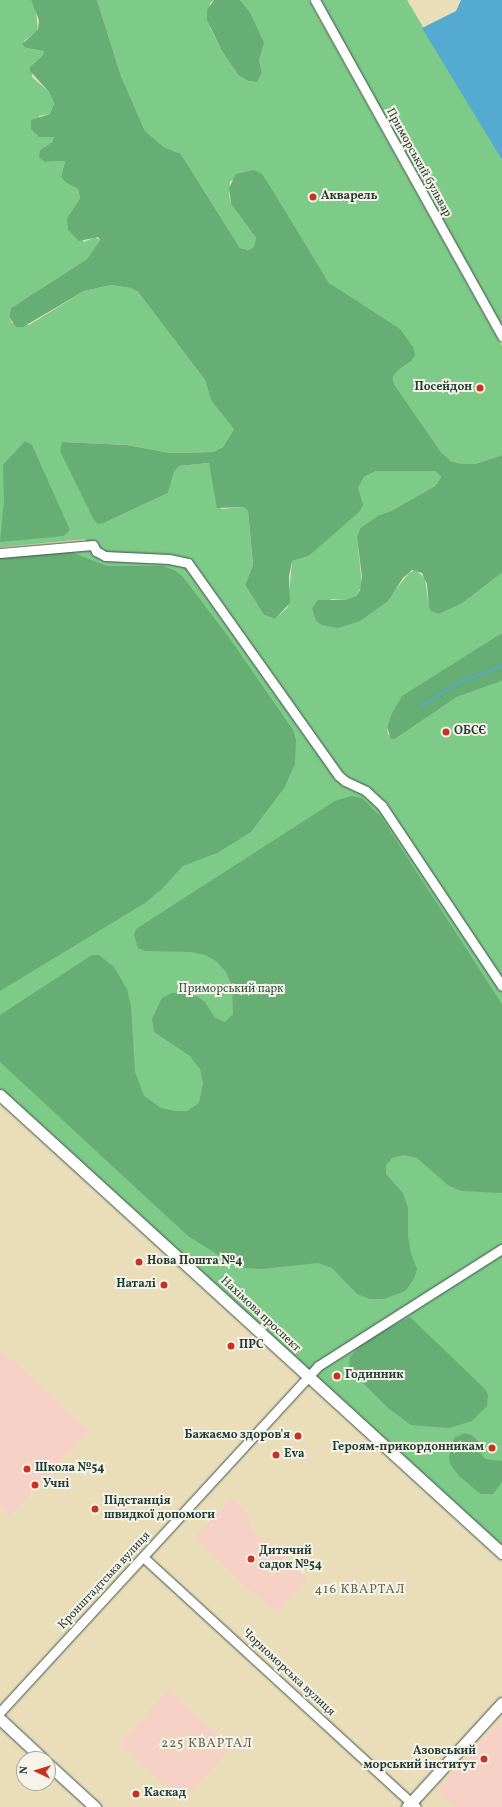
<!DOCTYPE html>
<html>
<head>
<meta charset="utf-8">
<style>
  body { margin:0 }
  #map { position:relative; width:502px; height:1807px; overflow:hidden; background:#eadeba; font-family:Vollkorn,serif }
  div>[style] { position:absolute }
  .built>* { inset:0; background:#f6d1c5 }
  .green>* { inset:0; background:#7eca88 }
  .forest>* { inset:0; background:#66ae74 }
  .water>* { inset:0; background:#55aad1 }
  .stream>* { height:2px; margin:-1px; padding:0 1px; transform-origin:1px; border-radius:1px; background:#55aad1 }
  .roads { filter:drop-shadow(0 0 1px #3d5548) drop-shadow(0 0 1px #3d5548) }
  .minor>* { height:9px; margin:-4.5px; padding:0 4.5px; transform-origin:4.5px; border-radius:4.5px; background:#fff }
  .major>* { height:11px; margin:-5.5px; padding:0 5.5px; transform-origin:5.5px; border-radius:5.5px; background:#fff }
  .dots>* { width:11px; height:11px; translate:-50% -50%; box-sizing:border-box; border:2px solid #f7f3e8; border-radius:50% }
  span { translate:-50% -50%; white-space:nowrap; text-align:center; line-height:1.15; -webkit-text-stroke:4px #f7f3e8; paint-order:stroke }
  .street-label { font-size:12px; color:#1f3d34 }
  .poi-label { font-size:12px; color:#1f3d34; font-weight:700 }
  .left { translate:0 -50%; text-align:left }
  .right { translate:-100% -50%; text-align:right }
  .park-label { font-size:12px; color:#325945 }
  .neighbourhood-label { font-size:13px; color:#606651; letter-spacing:1px }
  .north { position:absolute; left:16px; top:1751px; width:40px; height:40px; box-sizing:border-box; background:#f7f3e8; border:1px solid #a1aaa0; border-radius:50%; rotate:274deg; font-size:11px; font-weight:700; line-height:16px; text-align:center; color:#1f3d34 }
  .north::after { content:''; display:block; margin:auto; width:14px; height:18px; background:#c8321e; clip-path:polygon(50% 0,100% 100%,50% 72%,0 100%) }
</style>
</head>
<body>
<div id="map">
  <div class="built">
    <i style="clip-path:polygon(0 1349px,90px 1430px,10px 1516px,0 1507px)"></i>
    <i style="clip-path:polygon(231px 1498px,247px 1513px,250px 1527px,308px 1579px,276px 1614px,194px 1538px)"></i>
    <i style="clip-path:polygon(169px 1689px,232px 1747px,182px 1802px,119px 1744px)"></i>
    <i style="clip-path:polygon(498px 1723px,502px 1727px,502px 1807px,452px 1807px,436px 1792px)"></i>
  </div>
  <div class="green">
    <i style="clip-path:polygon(0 0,31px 0,36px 11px,38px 31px,24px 41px,26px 48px,44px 51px,43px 55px,33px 64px,32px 77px,49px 92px,54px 103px,50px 114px,39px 116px,36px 135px,54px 137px,52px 142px,40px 150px,45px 162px,65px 161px,61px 177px,66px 183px,78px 189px,80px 198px,67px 218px,84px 242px,95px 237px,100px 240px,87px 259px,11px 308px,9px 317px,12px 323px,29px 325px,84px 291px,111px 285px,131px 288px,138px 292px,205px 380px,211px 400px,233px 423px,234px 429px,223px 447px,213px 452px,170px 453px,127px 445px,62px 442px,104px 523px,168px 493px,174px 472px,179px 466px,209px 463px,221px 509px,244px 507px,248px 511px,253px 565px,245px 585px,264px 615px,275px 619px,288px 607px,292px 561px,309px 556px,362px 508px,358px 488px,364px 477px,376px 471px,435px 471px,441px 477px,435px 486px,391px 511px,379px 515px,360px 528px,357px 537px,362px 585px,356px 596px,345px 600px,332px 599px,312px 608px,397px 588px,409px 573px,415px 570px,425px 578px,428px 601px,439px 614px,461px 604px,502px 573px,502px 633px,391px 715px,387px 727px,388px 734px,395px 739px,457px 697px,502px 681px,502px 1554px,0 1092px,0 553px,89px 545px,85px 539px,0 547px)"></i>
    <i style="clip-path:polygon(97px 0,214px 0,210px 3px,210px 27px,222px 51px,238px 75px,248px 81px,256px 82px,262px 73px,259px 60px,263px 43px,250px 12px,240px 0,309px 0,502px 346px,502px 455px,475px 464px,462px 464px,451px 461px,441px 452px,394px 384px,393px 377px,397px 371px,410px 362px,329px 283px,262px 175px,230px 181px,229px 196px,231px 204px,256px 238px,255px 247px,249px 250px,240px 248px,181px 154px,164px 147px,145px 131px,121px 76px)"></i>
    <i style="clip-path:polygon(320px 0,407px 0,502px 160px,502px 327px)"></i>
  </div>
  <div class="forest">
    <i style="clip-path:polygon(31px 0,97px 0,121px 76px,145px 131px,164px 147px,181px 154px,240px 248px,249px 250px,254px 247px,256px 238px,231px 204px,229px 188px,236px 174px,254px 170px,262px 174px,271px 188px,329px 283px,400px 329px,413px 347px,415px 355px,410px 362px,397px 371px,393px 377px,394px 384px,441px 452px,451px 461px,462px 464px,475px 464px,502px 455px,502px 573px,461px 604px,439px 614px,431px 611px,429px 607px,427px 584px,422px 573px,412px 570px,403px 578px,388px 601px,360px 621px,338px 628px,322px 625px,316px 621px,312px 608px,318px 600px,345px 600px,356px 596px,360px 590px,362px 577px,357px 537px,360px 528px,379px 515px,391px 511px,435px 486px,441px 477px,435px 471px,376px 471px,364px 477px,358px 488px,363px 505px,360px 511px,309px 556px,292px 561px,289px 576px,290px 603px,275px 619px,264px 615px,245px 585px,253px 565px,248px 511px,244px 507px,217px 508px,209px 463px,179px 466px,174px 472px,168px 493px,104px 523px,98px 524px,94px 520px,60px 451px,62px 442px,127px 445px,170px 453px,213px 452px,223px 447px,234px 429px,211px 400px,205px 380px,138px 292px,131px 288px,111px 285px,84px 291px,23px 327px,16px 327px,9px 317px,11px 308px,87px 259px,100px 240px,98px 237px,79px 241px,68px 230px,67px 218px,80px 198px,78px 189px,66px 183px,61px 177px,65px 161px,45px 162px,39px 157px,40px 150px,52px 142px,54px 137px,39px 137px,31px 129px,31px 120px,50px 114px,54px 103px,49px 92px,30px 71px,30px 67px,43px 55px,44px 51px,26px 48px,22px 44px,38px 30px,39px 20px)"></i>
    <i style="clip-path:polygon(214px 0,240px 0,250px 12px,264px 43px,259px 60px,262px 73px,257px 82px,248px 81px,238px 75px,222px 51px,207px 20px,207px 10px)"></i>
    <i style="clip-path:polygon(25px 441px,32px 445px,70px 530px,64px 536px,0 542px,4px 501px,3px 465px)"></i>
    <i style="clip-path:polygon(71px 552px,107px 566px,163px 566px,176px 571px,183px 577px,228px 636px,293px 730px,296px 740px,295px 764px,284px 788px,251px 832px,217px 853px,183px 866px,162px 889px,145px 903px,0 991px,0 558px)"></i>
    <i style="clip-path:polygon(502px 633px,502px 681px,457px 697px,395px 739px,391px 739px,387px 727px,391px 715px,402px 696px)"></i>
    <i style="clip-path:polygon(351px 796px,362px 798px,381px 817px,502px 1004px,502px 1193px,462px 1191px,449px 1186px,417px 1158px,404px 1155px,392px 1158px,386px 1165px,386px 1174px,403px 1193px,408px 1208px,408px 1236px,411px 1253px,417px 1269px,414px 1279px,405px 1291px,384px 1299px,370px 1299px,357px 1294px,332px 1268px,318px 1263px,261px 1269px,245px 1268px,223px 1258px,188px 1236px,0 1062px,0 1015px,92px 955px,99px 955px,114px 967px,127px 989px,131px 1007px,135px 1072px,144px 1096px,161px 1108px,175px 1111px,187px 1111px,199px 1103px,203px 1083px,200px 1069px,190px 1056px,154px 1032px,152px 1019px,162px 998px,172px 993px,184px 993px,195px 995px,205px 1002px,215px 1018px,225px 1022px,233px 1014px,232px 986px,226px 972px,216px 961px,205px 955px,192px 952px,145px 951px,138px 948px,134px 935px,136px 929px,335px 801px)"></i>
    <i style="clip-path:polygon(410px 1317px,485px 1389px,488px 1395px,487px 1406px,472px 1421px,449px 1428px,411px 1425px,388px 1408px,349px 1369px,350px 1357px,359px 1347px,387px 1329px)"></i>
    <i style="clip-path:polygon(464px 1433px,472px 1435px,479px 1442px,480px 1452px,485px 1459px,502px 1461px,502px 1482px,493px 1494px,481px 1494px,459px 1476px,450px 1464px,449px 1457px,454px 1438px)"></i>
  </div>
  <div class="water">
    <i style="clip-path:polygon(461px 0,502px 0,502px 160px,422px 28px,456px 11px)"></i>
  </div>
  <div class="stream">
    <i style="left:421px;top:706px;width:44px;rotate:-31.9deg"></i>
    <i style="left:458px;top:683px;width:47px;rotate:-21.1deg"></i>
  </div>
  <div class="roads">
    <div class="minor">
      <i style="left:315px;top:0;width:385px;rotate:60.9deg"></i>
      <i style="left:0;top:553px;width:93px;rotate:-4.9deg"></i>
      <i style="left:93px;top:545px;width:7px;rotate:63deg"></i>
      <i style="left:96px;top:551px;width:10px;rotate:29deg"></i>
      <i style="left:105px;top:556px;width:64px;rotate:2.7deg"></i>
      <i style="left:169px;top:559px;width:19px;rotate:12deg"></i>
      <i style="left:188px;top:563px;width:260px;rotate:54.7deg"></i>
      <i style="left:338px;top:775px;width:9px;rotate:41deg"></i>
      <i style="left:345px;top:781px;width:23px;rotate:25deg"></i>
      <i style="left:366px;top:791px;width:22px;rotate:43deg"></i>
      <i style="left:382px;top:806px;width:216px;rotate:56.3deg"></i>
      <i style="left:143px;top:1557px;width:370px;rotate:42.5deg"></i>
      <i style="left:0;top:1712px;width:470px;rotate:-47.4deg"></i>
      <i style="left:318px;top:1366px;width:218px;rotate:-32.5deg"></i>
    </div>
    <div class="major">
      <i style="left:0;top:1095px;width:680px;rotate:42.38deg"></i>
      <i style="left:0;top:1719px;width:59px;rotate:42.9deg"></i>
      <i style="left:48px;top:1764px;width:64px;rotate:42.5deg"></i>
      <i style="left:407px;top:1807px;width:141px;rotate:-47.6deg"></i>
    </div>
  </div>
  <div class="dots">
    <i style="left:313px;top:197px;background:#c8321e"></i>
    <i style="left:480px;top:388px;background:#c8321e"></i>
    <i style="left:446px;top:732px;background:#c8321e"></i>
    <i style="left:139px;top:1262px;background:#c8321e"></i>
    <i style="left:164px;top:1285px;background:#c8321e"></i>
    <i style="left:231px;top:1346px;background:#c8321e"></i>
    <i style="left:337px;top:1376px;background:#c8321e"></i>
    <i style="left:298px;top:1436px;background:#c8321e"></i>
    <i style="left:492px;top:1448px;background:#c8321e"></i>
    <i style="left:276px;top:1455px;background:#c8321e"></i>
    <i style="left:27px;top:1469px;background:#c8321e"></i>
    <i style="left:35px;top:1485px;background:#c8321e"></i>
    <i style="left:95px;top:1509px;background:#c8321e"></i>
    <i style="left:251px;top:1559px;background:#c8321e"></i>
    <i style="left:484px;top:1759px;background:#c8321e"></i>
    <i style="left:136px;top:1794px;background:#c8321e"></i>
  </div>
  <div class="street-label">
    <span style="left:418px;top:163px;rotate:61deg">Приморський бульвар</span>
    <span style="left:260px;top:1315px;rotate:43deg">Нахімова проспект</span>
    <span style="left:105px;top:1581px;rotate:-47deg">Кронштадтська вулиця</span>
    <span style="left:288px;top:1673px;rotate:43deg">Чорноморська вулиця</span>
  </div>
  <div class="poi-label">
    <span class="left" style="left:321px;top:197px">Акварель</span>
    <span class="right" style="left:472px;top:388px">Посейдон</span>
    <span class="left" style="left:454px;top:732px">ОБСЄ</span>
    <span class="left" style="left:147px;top:1262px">Нова Пошта №4</span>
    <span class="right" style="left:156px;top:1285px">Наталі</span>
    <span class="left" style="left:239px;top:1346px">ПРС</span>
    <span class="left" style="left:345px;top:1376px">Годинник</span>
    <span class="right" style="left:290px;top:1436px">Бажаємо здоров'я</span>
    <span class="right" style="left:484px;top:1448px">Героям-прикордонникам</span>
    <span class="left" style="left:284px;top:1455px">Eva</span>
    <span class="left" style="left:35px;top:1469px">Школа №54</span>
    <span class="left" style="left:43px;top:1485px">Учні</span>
    <span class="left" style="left:104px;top:1509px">Підстанція<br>швидкої допомоги</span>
    <span class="left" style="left:259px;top:1559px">Дитячий<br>садок №54</span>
    <span class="right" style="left:476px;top:1759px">Азовський<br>морський інститут</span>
    <span class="left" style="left:144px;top:1794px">Каскад</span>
  </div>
  <div class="park-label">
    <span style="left:231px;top:990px">Приморський парк</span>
  </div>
  <div class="neighbourhood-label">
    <span style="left:360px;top:1590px">416 КВАРТАЛ</span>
    <span style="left:207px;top:1744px">225 КВАРТАЛ</span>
  </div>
  <div class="north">N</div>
</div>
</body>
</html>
